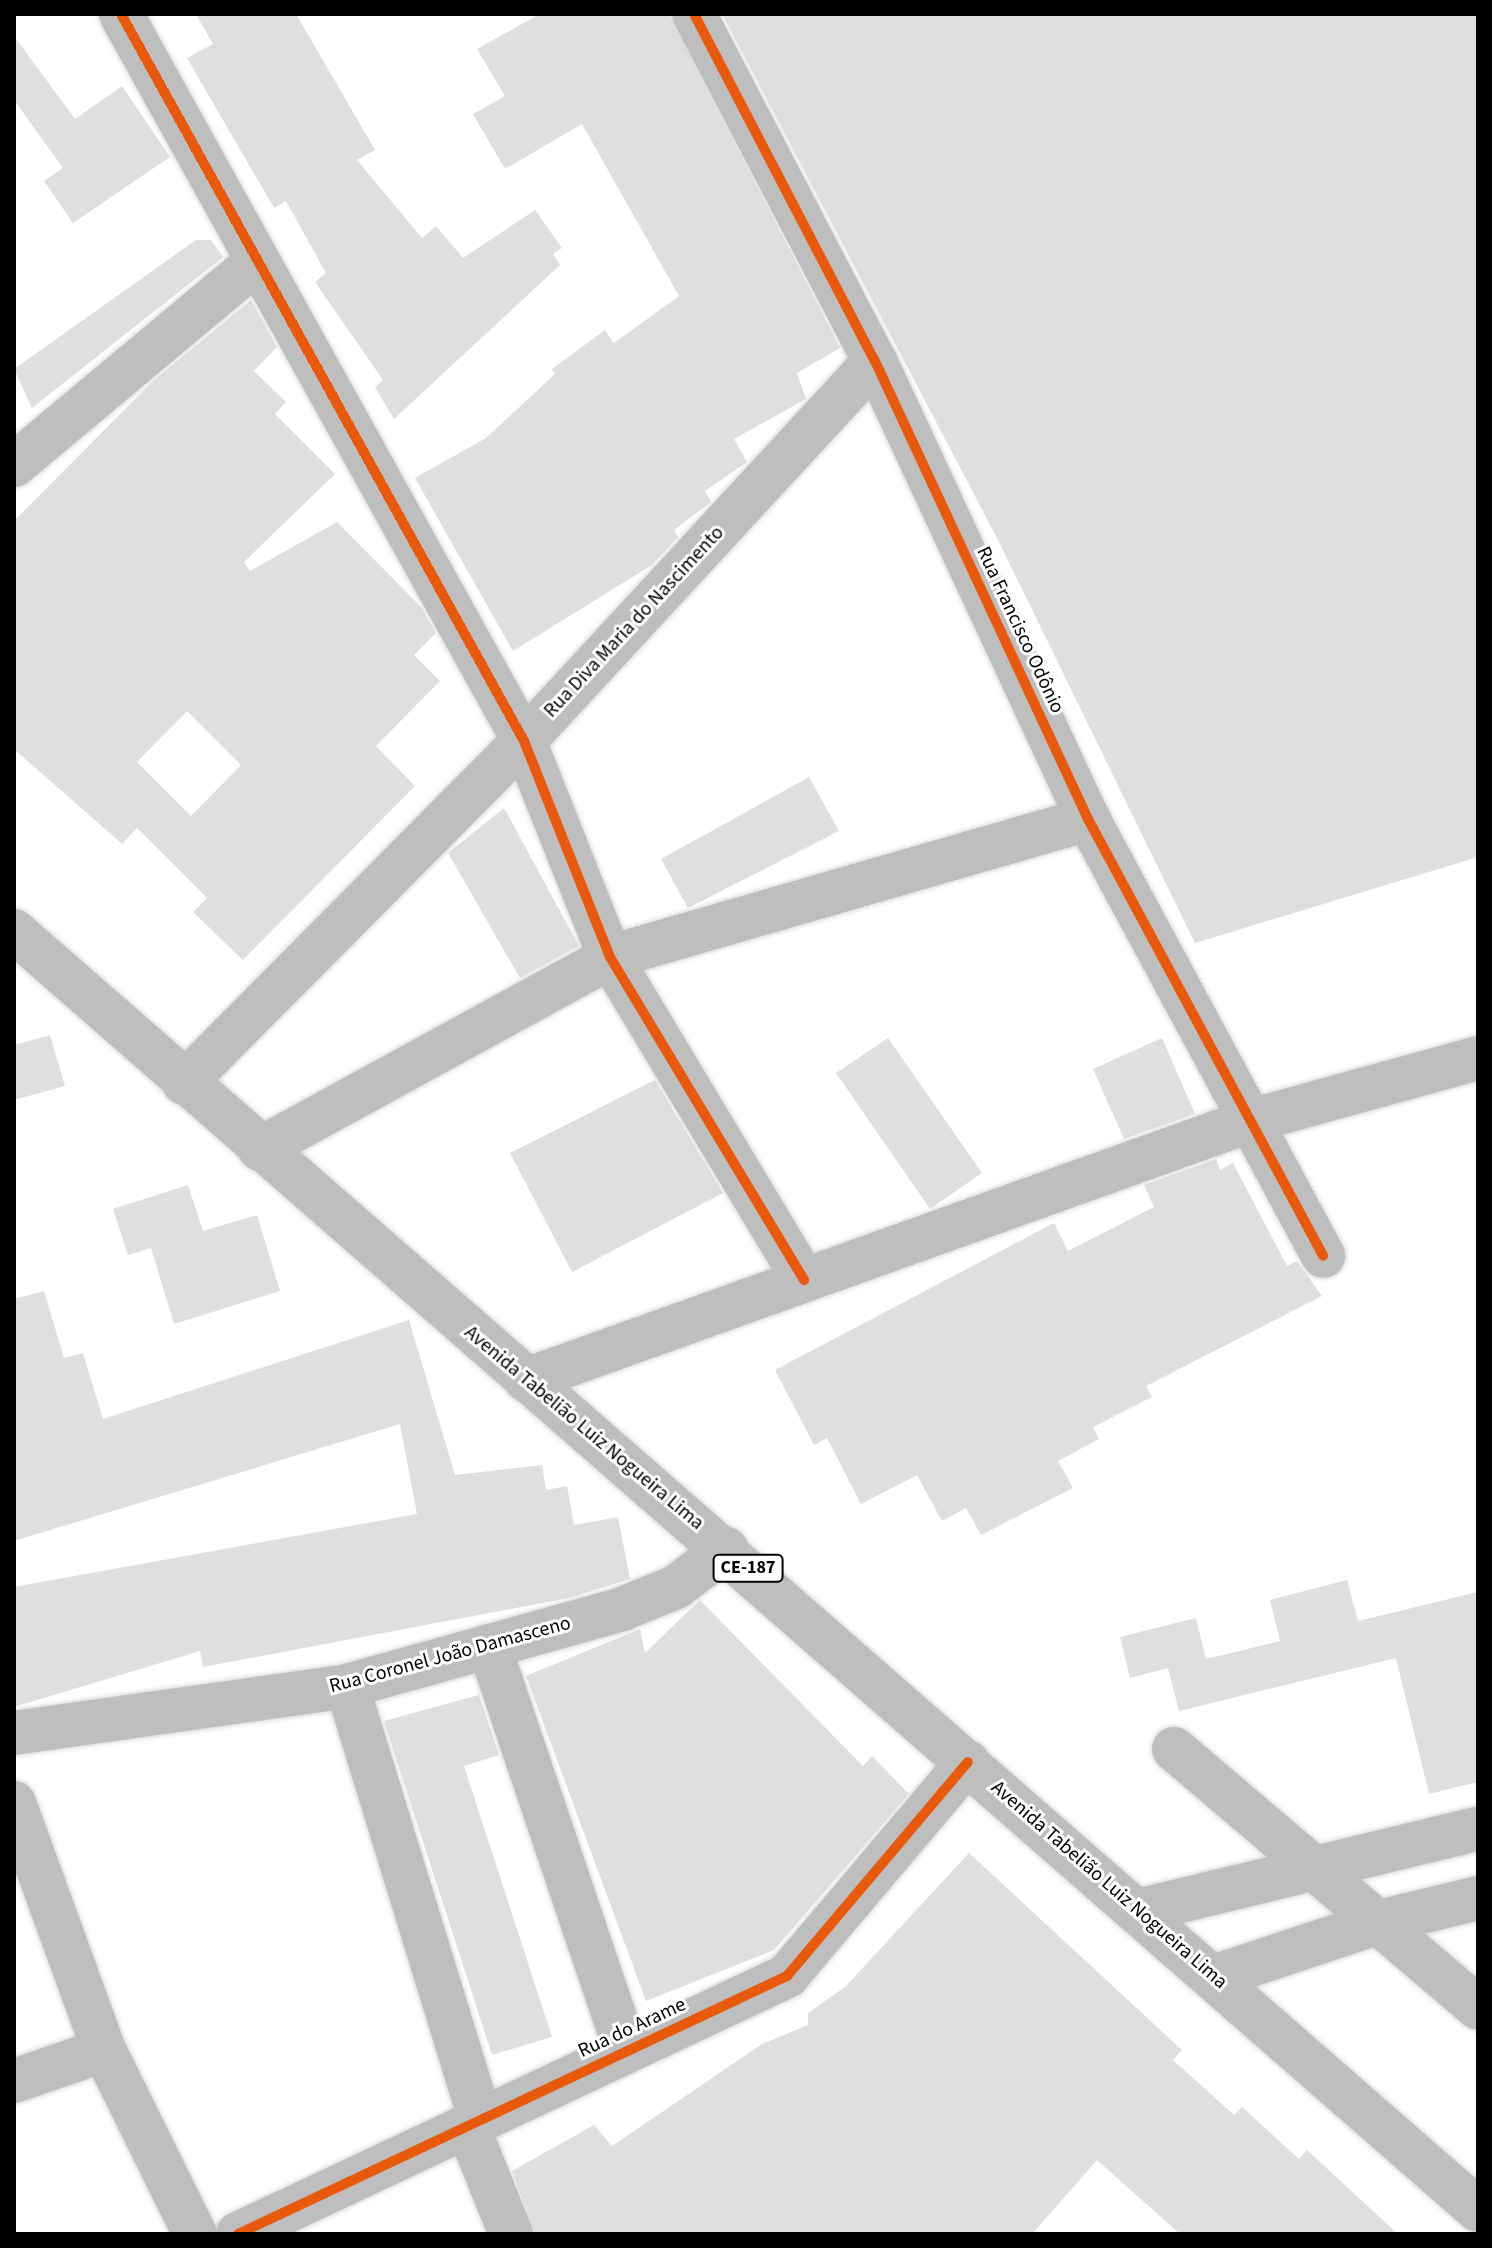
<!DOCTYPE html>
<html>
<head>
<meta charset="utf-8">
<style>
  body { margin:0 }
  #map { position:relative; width:1492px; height:2248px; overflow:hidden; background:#fff; font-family:"Source Sans 3",sans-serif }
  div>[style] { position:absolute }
  .building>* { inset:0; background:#dfdfdf }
  .roads { filter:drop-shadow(0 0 2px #dbdbdb) drop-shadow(0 0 2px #dbdbdb) }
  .minor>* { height:44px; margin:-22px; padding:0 22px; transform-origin:22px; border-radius:22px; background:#bebebe }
  .highway>* { height:44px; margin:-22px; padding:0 22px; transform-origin:22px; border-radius:22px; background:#bebebe }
  .cycleway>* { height:10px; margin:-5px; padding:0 5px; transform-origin:5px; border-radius:5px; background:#e8590c }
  span { translate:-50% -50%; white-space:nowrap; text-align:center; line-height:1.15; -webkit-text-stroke:6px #fff; paint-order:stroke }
  .shield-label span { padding:2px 6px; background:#fff; border:2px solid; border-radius:6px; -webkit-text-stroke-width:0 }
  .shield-label { font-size:18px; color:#000; font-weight:700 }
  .street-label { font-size:20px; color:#000 }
  .frame { position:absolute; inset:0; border:16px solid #000; pointer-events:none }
</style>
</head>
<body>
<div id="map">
  <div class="building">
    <i style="clip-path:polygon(196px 14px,296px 14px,375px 150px,357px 160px,422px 238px,436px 226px,463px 258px,535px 210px,562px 248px,553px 254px,560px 265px,394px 419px,375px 387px,383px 380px,315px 282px,326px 273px,286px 201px,274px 208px,187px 58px,213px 44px)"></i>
    <i style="clip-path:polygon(540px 14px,669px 14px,840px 348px,797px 373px,806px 399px,734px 439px,747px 462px,705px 491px,711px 502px,674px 530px,678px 537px,652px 565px,513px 651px,415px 478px,486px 438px,555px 374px,552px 369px,605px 330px,614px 343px,679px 296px,582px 124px,505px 169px,473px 114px,505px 96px,477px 49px)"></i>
    <i style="clip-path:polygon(722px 14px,1478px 14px,1478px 857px,1195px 943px,997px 538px)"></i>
    <i style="clip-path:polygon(14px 36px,75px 119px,122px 86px,170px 157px,73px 223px,44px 181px,63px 168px,14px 100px)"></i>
    <i style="clip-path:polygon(196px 240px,211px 240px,223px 257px,32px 408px,14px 369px)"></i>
    <i style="clip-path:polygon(evenodd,251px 300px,277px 347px,254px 371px,286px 402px,275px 414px,335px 474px,244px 562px,250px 571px,337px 522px,421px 607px,436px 633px,414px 655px,440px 681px,376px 746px,415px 786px,243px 960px,193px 912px,207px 898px,137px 828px,122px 844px,14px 749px,14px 521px,153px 381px,251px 300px,187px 711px,241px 765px,191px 816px,137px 762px,187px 711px)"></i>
    <i style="clip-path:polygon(809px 777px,839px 831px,688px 908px,661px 859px)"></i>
    <i style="clip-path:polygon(504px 808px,579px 946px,520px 978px,448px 853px)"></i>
    <i style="clip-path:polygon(50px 1035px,65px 1086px,14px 1100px,14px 1045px)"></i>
    <i style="clip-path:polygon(888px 1038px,982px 1173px,930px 1209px,836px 1073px)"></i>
    <i style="clip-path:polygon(1162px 1038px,1195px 1114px,1124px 1139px,1093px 1069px)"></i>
    <i style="clip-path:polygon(655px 1080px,723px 1193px,572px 1272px,510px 1153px)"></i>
    <i style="clip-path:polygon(1216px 1159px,1220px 1170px,1233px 1163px,1287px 1266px,1297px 1261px,1322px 1296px,1146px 1386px,1152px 1397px,1093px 1427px,1099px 1439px,1058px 1461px,1073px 1488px,981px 1535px,966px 1508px,942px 1521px,917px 1475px,861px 1504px,827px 1438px,814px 1445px,775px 1370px,1054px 1223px,1068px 1251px,1154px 1207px,1144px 1185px)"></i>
    <i style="clip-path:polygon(188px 1185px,203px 1231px,257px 1215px,280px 1291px,174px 1324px,151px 1248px,128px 1255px,113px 1209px)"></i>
    <i style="clip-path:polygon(44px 1291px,64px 1358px,83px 1353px,103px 1419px,409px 1320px,455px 1475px,542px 1465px,546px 1490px,567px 1486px,574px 1525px,618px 1517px,630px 1579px,569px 1598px,203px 1667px,200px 1651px,14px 1707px,14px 1587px,417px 1514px,400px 1424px,14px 1541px,14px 1299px)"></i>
    <i style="clip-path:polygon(1347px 1580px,1358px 1621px,1478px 1592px,1478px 1782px,1429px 1794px,1396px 1658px,1179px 1711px,1168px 1668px,1130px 1678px,1120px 1637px,1196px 1618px,1206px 1659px,1280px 1641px,1270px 1600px)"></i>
    <i style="clip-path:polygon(700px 1600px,863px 1766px,872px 1756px,909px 1794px,774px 1950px,646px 2001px,526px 1676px,640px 1629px,645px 1653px)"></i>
    <i style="clip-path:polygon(479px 1695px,499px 1755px,464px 1766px,552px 2037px,492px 2055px,384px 1721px)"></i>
    <i style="clip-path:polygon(969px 1853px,1182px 2050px,1173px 2060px,1234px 2115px,1242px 2107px,1299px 2159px,1307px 2150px,1398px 2234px,1180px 2234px,1097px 2160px,1032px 2234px,535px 2234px,512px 2171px,594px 2125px,612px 2146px,762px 2044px,808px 2025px,808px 2013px,845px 1987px)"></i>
  </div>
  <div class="roads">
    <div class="minor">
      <i style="left:121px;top:14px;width:831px;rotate:61deg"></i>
      <i style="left:524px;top:741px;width:232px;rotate:68.3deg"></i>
      <i style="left:610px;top:957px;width:377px;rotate:59deg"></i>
      <i style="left:694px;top:14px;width:391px;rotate:62.5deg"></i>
      <i style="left:875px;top:361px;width:505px;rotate:65.06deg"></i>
      <i style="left:1088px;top:819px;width:496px;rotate:61.7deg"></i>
      <i style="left:14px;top:465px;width:313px;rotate:-39.9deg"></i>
      <i style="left:184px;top:1083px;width:482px;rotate:-45.2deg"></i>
      <i style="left:524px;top:741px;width:517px;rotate:-47.27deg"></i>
      <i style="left:260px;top:1149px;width:399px;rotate:-28.7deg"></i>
      <i style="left:610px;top:957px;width:498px;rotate:-16.1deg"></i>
      <i style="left:526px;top:1380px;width:765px;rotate:-19.71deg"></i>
      <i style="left:1246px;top:1122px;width:241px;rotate:-15.4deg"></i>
      <i style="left:489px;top:1646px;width:428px;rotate:71.3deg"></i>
      <i style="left:347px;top:1686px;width:451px;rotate:72.9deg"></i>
      <i style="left:14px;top:1733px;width:336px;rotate:-8deg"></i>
      <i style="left:347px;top:1686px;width:286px;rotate:-15.6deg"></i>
      <i style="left:622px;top:1609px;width:58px;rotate:-22.2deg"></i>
      <i style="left:676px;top:1587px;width:63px;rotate:-37.2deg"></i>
      <i style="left:1174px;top:1749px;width:399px;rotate:40.4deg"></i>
      <i style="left:14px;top:1803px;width:263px;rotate:70deg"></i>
      <i style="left:104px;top:2050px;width:205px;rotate:63.7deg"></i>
      <i style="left:1138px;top:1911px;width:350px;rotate:-13.6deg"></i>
      <i style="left:1214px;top:1977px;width:174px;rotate:-18.4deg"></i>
      <i style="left:1379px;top:1922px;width:102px;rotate:-13.6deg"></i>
      <i style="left:14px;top:2081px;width:95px;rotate:-19deg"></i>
      <i style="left:467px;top:2125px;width:118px;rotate:68deg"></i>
      <i style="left:238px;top:2234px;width:607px;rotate:-25.17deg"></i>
      <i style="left:787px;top:1976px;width:280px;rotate:-49.8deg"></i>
    </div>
    <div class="highway">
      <i style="left:14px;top:931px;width:1944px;rotate:41.14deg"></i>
    </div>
  </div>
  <div class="cycleway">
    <i style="left:121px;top:14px;width:831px;rotate:61deg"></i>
    <i style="left:524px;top:741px;width:232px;rotate:68.3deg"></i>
    <i style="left:610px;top:957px;width:377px;rotate:59deg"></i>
    <i style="left:694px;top:14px;width:391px;rotate:62.5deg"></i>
    <i style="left:875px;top:361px;width:505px;rotate:65.06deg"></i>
    <i style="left:1088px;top:819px;width:496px;rotate:61.7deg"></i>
    <i style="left:238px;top:2234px;width:607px;rotate:-25.17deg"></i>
    <i style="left:787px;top:1976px;width:280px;rotate:-49.8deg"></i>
  </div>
  <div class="shield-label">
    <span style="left:748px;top:1568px">CE-187</span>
  </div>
  <div class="street-label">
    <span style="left:634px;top:622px;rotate:-47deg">Rua Diva Maria do Nascimento</span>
    <span style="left:1020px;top:630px;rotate:65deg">Rua Francisco Odônio</span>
    <span style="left:584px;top:1428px;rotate:40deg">Avenida Tabelião Luiz Nogueira Lima</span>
    <span style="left:450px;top:1655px;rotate:-15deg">Rua Coronel João Damasceno</span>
    <span style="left:1109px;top:1885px;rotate:41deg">Avenida Tabelião Luiz Nogueira Lima</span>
    <span style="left:632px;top:2028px;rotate:-25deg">Rua do Arame</span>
  </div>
  <div class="frame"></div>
</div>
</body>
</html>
